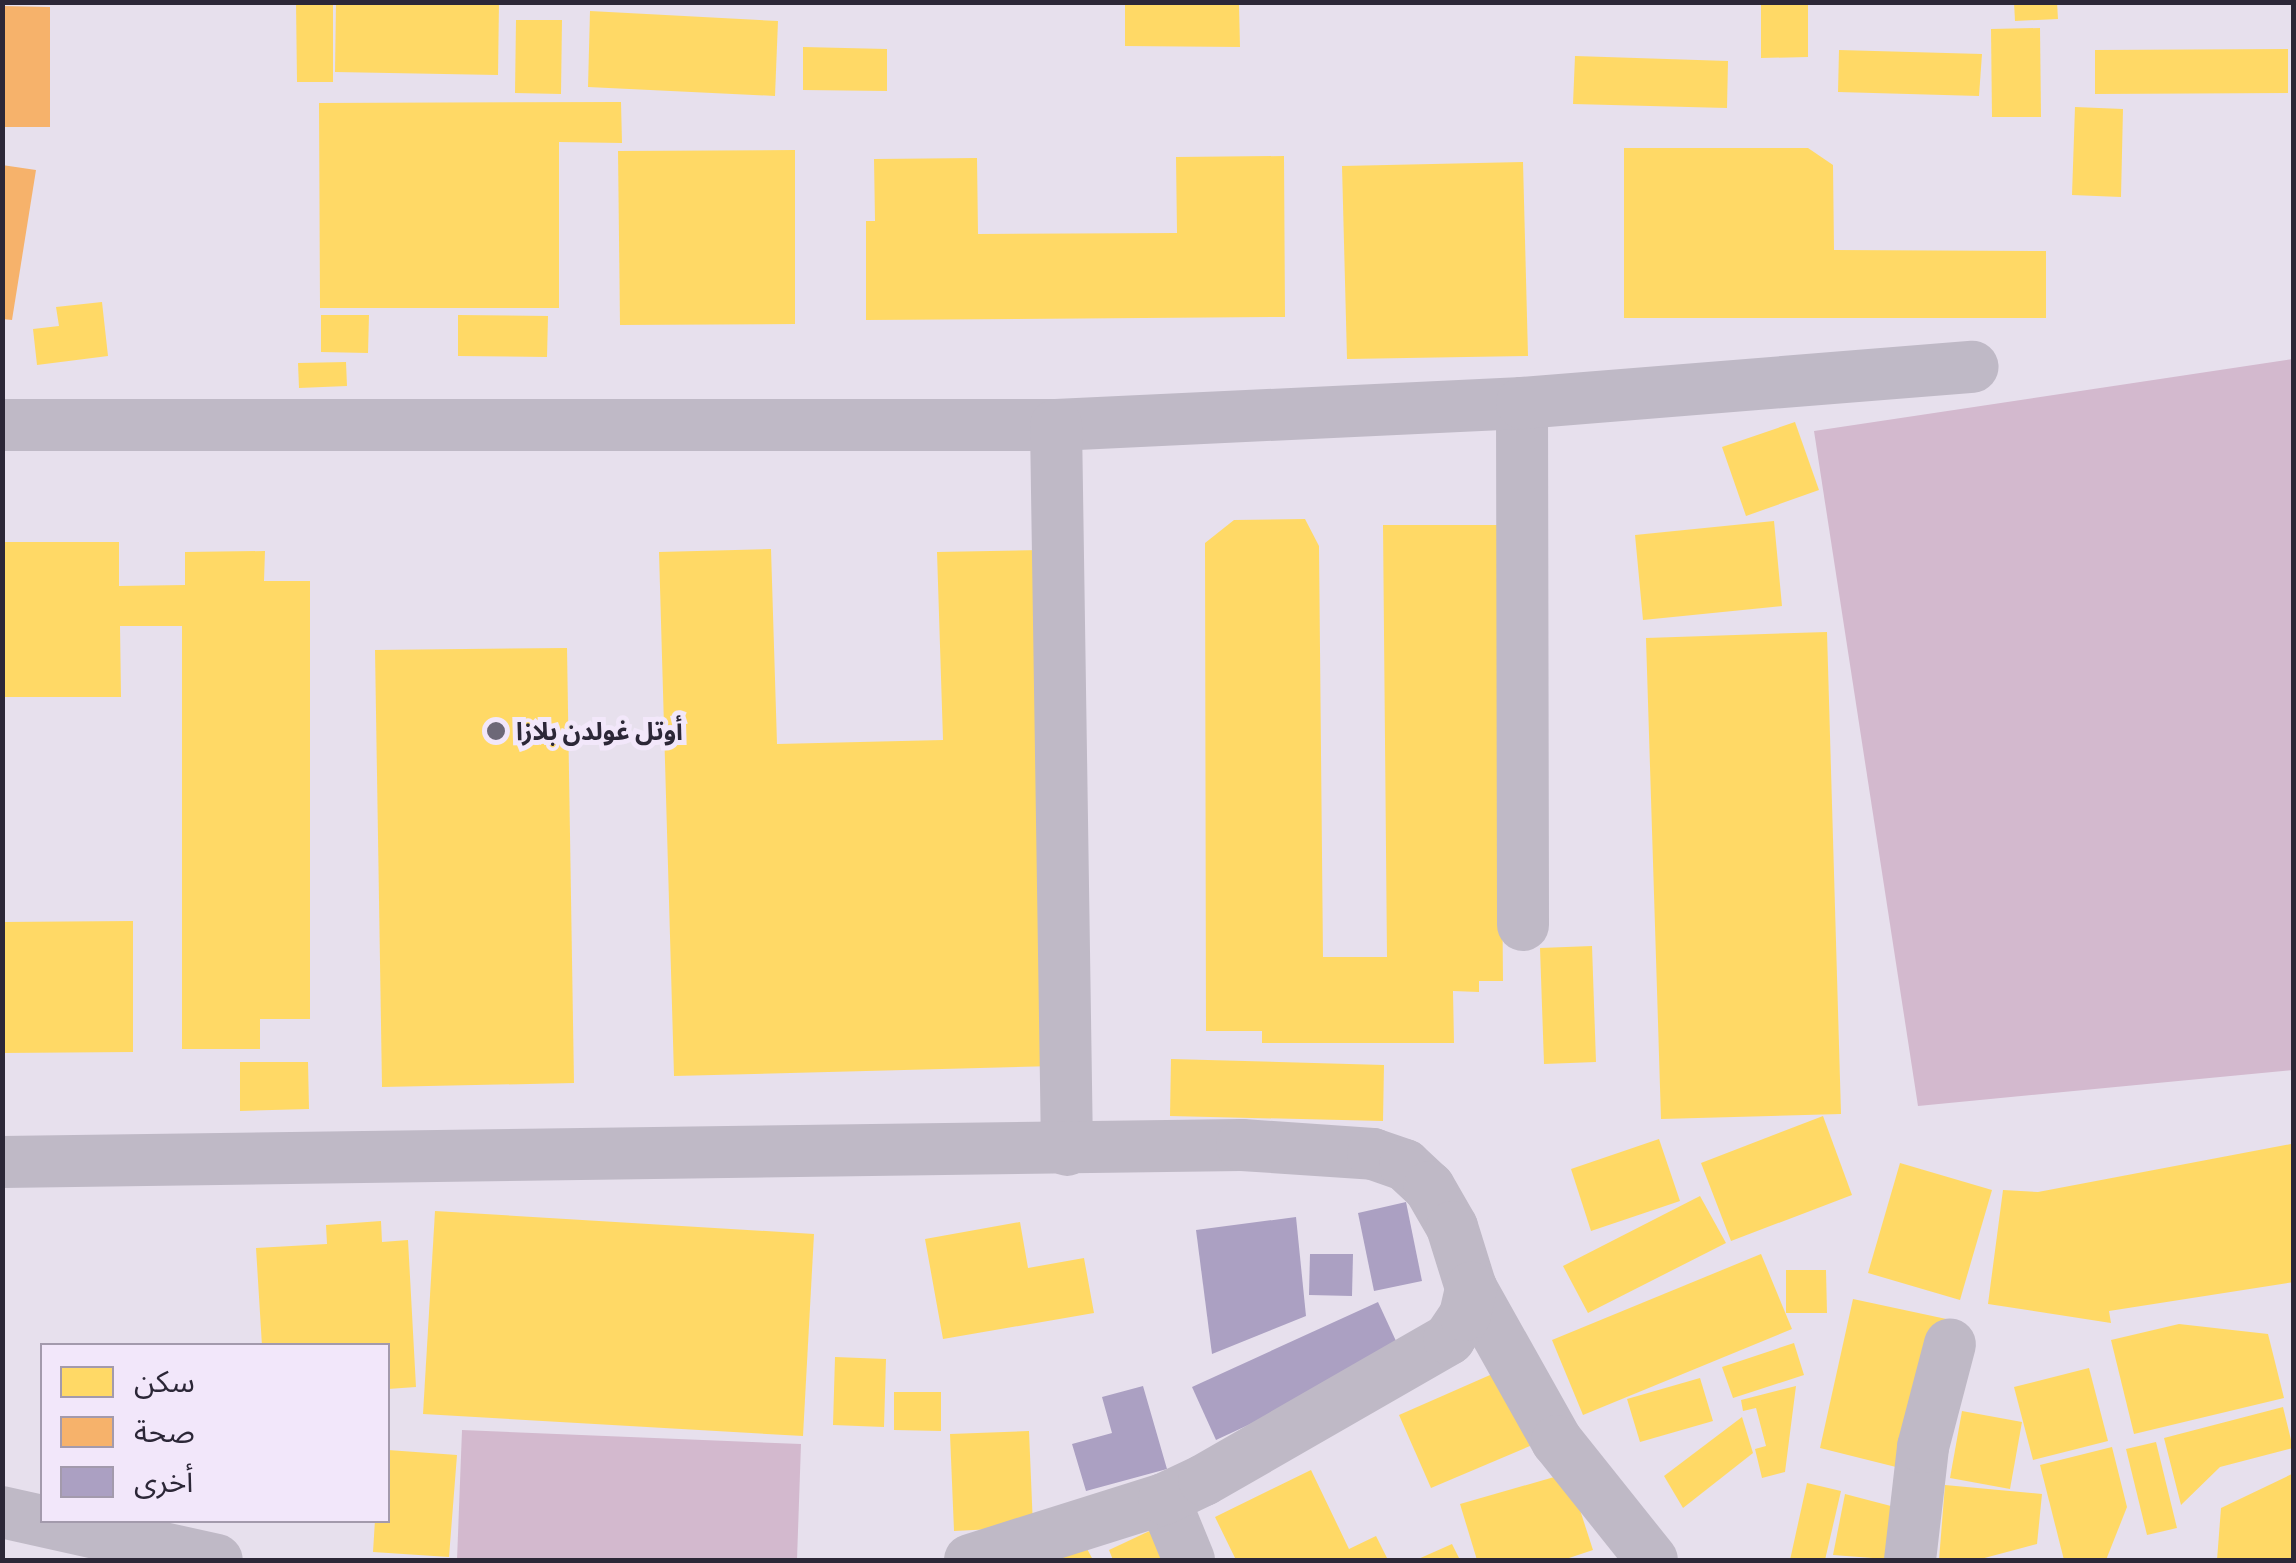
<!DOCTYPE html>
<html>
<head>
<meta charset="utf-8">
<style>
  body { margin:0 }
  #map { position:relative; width:2296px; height:1563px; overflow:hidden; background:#e7e0ed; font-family:"PT Sans Narrow","Noto Sans Arabic",sans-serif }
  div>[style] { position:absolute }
  .green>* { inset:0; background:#d3b9ce }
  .homes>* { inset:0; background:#ffd966 }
  .health>* { inset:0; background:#f6b26b }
  .building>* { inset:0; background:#aba0c2 }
  .street>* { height:52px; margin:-26px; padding:0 26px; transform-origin:26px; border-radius:26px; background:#bfb9c6 }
  .dots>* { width:28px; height:28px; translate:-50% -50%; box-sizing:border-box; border:5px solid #f2e7fa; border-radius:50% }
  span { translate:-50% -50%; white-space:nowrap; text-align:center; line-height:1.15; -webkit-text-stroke:10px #f2e7fa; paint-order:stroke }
  .poi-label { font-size:25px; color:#2c2737; font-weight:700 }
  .left { translate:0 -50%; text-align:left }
  .frame { position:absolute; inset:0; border:5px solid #2c2737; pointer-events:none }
  .legend { position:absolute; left:40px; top:1343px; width:350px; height:180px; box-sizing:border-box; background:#f2e7fa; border:2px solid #a39aac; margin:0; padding:12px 18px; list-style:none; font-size:30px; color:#2c2737 }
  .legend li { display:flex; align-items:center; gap:20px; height:50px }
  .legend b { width:50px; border:2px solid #a39aac }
</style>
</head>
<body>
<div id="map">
  <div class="green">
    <i style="clip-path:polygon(2293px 359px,2293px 1070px,1918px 1106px,1814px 431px)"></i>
    <i style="clip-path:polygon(462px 1430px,801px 1444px,797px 1560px,457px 1560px)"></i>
  </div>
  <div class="homes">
    <i style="clip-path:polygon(296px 2px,333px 2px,333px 82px,297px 82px)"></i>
    <i style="clip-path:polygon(336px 2px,499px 2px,498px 75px,335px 72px)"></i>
    <i style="clip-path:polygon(1761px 2px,1808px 2px,1808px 57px,1761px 58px)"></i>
    <i style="clip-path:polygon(2014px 2px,2057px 2px,2058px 19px,2015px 21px)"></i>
    <i style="clip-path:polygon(1125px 5px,1239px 5px,1240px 47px,1125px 46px)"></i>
    <i style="clip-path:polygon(590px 11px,778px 21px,775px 96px,588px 87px)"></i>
    <i style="clip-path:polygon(516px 20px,562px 20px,561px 94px,515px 93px)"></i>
    <i style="clip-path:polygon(2040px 28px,2041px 117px,1992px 117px,1991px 29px)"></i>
    <i style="clip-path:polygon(803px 47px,887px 49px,887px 91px,803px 90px)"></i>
    <i style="clip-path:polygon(2288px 49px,2288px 93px,2095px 94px,2095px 50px)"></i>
    <i style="clip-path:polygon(1839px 50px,1982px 54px,1979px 96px,1838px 92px)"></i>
    <i style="clip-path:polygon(1575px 56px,1728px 61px,1727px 108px,1573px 104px)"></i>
    <i style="clip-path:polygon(621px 102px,622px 143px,559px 142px,559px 308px,320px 308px,319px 103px)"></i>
    <i style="clip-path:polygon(2075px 107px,2123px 109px,2121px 197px,2072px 195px)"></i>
    <i style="clip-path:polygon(1624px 148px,1808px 148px,1833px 165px,1834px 250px,2046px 251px,2046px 318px,1624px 318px)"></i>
    <i style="clip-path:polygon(795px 150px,795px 324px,620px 325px,618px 151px)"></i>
    <i style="clip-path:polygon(1284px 156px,1285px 317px,866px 320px,866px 221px,875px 221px,874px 159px,977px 158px,978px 234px,1177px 233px,1176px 157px)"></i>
    <i style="clip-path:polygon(1523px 162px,1528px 356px,1347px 359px,1342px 166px)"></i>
    <i style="clip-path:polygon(102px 302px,108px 356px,37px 365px,33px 329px,59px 326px,56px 307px)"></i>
    <i style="clip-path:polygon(321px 315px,369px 315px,368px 353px,321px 352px)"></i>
    <i style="clip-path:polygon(458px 315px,548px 316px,547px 357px,458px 356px)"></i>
    <i style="clip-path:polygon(346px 362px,347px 386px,299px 388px,298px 363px)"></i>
    <i style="clip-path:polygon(1795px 422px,1819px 490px,1746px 516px,1722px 447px)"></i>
    <i style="clip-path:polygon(1305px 519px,1319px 546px,1323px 957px,1387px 957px,1383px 525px,1499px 525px,1503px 981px,1479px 981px,1479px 992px,1453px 991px,1454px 1043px,1262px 1043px,1262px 1031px,1206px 1031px,1205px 543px,1234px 520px)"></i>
    <i style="clip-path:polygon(1774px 521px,1782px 606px,1643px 620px,1635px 535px)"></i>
    <i style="clip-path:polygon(2px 542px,119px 542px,119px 586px,185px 585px,185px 552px,265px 551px,264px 581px,310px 581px,310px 1019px,260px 1019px,260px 1049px,182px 1049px,182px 626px,120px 626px,121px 697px,2px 697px)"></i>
    <i style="clip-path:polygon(771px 549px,777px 744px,943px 740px,937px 552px,1041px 550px,1055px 1066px,674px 1076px,659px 552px)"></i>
    <i style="clip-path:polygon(1827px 632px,1841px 1114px,1661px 1119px,1646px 638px)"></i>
    <i style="clip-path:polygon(567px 648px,574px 1083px,382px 1087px,375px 650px)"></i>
    <i style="clip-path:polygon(133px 921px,133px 1052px,2px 1053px,2px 922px)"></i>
    <i style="clip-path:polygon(1592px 946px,1596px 1062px,1544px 1064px,1540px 948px)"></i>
    <i style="clip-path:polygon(1171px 1059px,1384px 1065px,1383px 1121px,1170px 1116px)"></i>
    <i style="clip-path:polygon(240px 1062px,308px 1062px,309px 1109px,240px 1111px)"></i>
    <i style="clip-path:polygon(1823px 1116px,1852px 1195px,1731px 1241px,1701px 1163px)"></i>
    <i style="clip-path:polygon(1659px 1139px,1680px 1201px,1591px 1231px,1571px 1169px)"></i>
    <i style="clip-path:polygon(2291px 1144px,2294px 1282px,2109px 1311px,2111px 1323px,1988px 1304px,2003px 1190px,2038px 1192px)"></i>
    <i style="clip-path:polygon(1900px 1163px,1992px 1190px,1960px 1300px,1868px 1273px)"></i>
    <i style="clip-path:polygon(1700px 1196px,1726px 1243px,1588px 1313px,1563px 1266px)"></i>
    <i style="clip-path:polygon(435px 1211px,814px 1234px,803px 1436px,423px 1414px)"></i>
    <i style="clip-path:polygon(381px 1221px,382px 1242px,408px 1240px,416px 1387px,388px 1389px,388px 1346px,262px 1346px,256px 1248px,327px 1244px,326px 1225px)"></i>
    <i style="clip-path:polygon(1020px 1222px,1028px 1268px,1084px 1258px,1094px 1313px,943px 1339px,925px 1239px)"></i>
    <i style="clip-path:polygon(1761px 1254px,1792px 1329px,1583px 1415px,1552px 1340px)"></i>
    <i style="clip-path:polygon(1786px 1270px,1826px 1270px,1827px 1313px,1786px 1313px)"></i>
    <i style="clip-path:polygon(1853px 1299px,1951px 1320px,1904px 1469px,1820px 1448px)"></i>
    <i style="clip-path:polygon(2179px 1324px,2268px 1334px,2284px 1398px,2134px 1434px,2111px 1340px)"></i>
    <i style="clip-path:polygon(1794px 1343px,1804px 1375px,1733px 1398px,1722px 1367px)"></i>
    <i style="clip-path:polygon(835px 1357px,886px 1359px,884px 1427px,833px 1425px)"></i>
    <i style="clip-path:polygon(1506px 1368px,1537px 1443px,1431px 1488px,1399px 1415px)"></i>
    <i style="clip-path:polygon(2089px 1368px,2108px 1441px,2033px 1460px,2014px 1387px)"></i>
    <i style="clip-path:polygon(1700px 1378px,1713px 1421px,1640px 1442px,1627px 1399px)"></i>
    <i style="clip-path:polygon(1796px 1386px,1785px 1472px,1762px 1478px,1755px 1449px,1766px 1446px,1756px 1408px,1743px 1411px,1741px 1400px)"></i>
    <i style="clip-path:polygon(894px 1392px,941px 1392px,941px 1431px,894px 1430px)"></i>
    <i style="clip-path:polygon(2283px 1407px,2293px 1448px,2220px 1467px,2181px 1505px,2164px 1438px)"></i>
    <i style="clip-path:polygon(1962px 1411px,2022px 1422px,2010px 1489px,1950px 1478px)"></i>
    <i style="clip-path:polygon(1742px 1417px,1753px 1453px,1683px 1508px,1664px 1476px)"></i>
    <i style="clip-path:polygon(1029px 1431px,1033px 1527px,954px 1531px,950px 1434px)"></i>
    <i style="clip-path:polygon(2156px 1442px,2177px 1528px,2147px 1535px,2126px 1449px)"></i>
    <i style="clip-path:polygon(2112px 1447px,2127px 1507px,2106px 1560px,2064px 1560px,2040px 1465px)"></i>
    <i style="clip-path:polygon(388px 1450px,457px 1455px,449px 1557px,373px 1552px,375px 1520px,388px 1520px)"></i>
    <i style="clip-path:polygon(1311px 1470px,1349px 1549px,1376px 1536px,1388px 1560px,1236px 1560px,1215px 1517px)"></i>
    <i style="clip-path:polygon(1568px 1473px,1593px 1550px,1563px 1560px,1477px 1560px,1460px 1504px)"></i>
    <i style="clip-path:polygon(2294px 1473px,2294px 1560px,2217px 1560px,2221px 1508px)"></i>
    <i style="clip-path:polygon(1807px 1483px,1841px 1491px,1825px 1560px,1790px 1560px)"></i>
    <i style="clip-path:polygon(1945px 1485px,2042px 1494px,2037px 1544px,1977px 1560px,1939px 1560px)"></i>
    <i style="clip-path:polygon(1845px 1494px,1910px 1511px,1899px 1560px,1833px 1555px)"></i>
    <i style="clip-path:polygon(1158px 1527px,1174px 1560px,1113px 1560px,1109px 1550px)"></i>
    <i style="clip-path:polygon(1452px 1544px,1460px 1560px,1416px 1560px)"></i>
    <i style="clip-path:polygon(1085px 1545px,1093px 1560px,1054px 1560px)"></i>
  </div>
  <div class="health">
    <i style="clip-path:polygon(2px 6px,50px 7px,50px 127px,2px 127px)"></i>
    <i style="clip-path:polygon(2px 165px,36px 170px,12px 320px,2px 319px)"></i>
  </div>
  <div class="building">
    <i style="clip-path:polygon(1406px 1202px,1422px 1281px,1374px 1291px,1358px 1213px)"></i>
    <i style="clip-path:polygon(1296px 1217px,1306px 1316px,1212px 1354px,1196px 1230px)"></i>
    <i style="clip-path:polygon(1310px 1254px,1353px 1254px,1352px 1296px,1309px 1295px)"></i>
    <i style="clip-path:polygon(1378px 1302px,1402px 1354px,1216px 1440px,1192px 1387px)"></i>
    <i style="clip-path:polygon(1143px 1386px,1167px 1469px,1086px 1491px,1072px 1444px,1112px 1433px,1102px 1397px)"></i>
  </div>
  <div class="street">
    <i style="left:1522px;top:403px;width:522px;rotate:89.89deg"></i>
    <i style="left:2px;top:425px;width:1054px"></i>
    <i style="left:1056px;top:425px;width:467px;rotate:-2.7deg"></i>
    <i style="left:1522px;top:403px;width:452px;rotate:-4.6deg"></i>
    <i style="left:1056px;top:425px;width:725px;rotate:89.13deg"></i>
    <i style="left:2px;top:1162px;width:1240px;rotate:-0.79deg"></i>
    <i style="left:1242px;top:1145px;width:131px;rotate:3.9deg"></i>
    <i style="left:1373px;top:1154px;width:34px;rotate:19deg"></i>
    <i style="left:1405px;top:1165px;width:33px;rotate:43deg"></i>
    <i style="left:1429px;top:1187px;width:46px;rotate:60.1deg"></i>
    <i style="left:1452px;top:1227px;width:64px;rotate:72.7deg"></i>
    <i style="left:1471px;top:1288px;width:176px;rotate:60.7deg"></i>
    <i style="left:1557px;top:1441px;width:152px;rotate:51.4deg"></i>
    <i style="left:1164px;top:1499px;width:66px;rotate:67.7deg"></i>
    <i style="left:2px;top:1512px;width:220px;rotate:12.6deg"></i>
    <i style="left:970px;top:1560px;width:203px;rotate:-17.5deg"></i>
    <i style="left:1164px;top:1499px;width:44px;rotate:-25.4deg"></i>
    <i style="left:1204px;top:1480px;width:283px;rotate:-29.9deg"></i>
    <i style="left:1449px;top:1339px;width:29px;rotate:-56deg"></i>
    <i style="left:1465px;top:1315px;width:28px;rotate:-77deg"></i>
    <i style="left:1910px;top:1560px;width:114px;rotate:-83.4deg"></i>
    <i style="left:1923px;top:1447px;width:106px;rotate:-75.3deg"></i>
  </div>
  <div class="dots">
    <i style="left:496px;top:731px;background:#6d6877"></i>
  </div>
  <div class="poi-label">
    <span class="left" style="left:516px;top:731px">أوتل غولدن بلازا</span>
  </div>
  <div class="frame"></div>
  <ul class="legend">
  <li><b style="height:28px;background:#ffd966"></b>سكن</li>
  <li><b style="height:28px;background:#f6b26b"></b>صحة</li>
  <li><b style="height:28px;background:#aba0c2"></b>أخرى</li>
  </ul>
</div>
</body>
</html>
